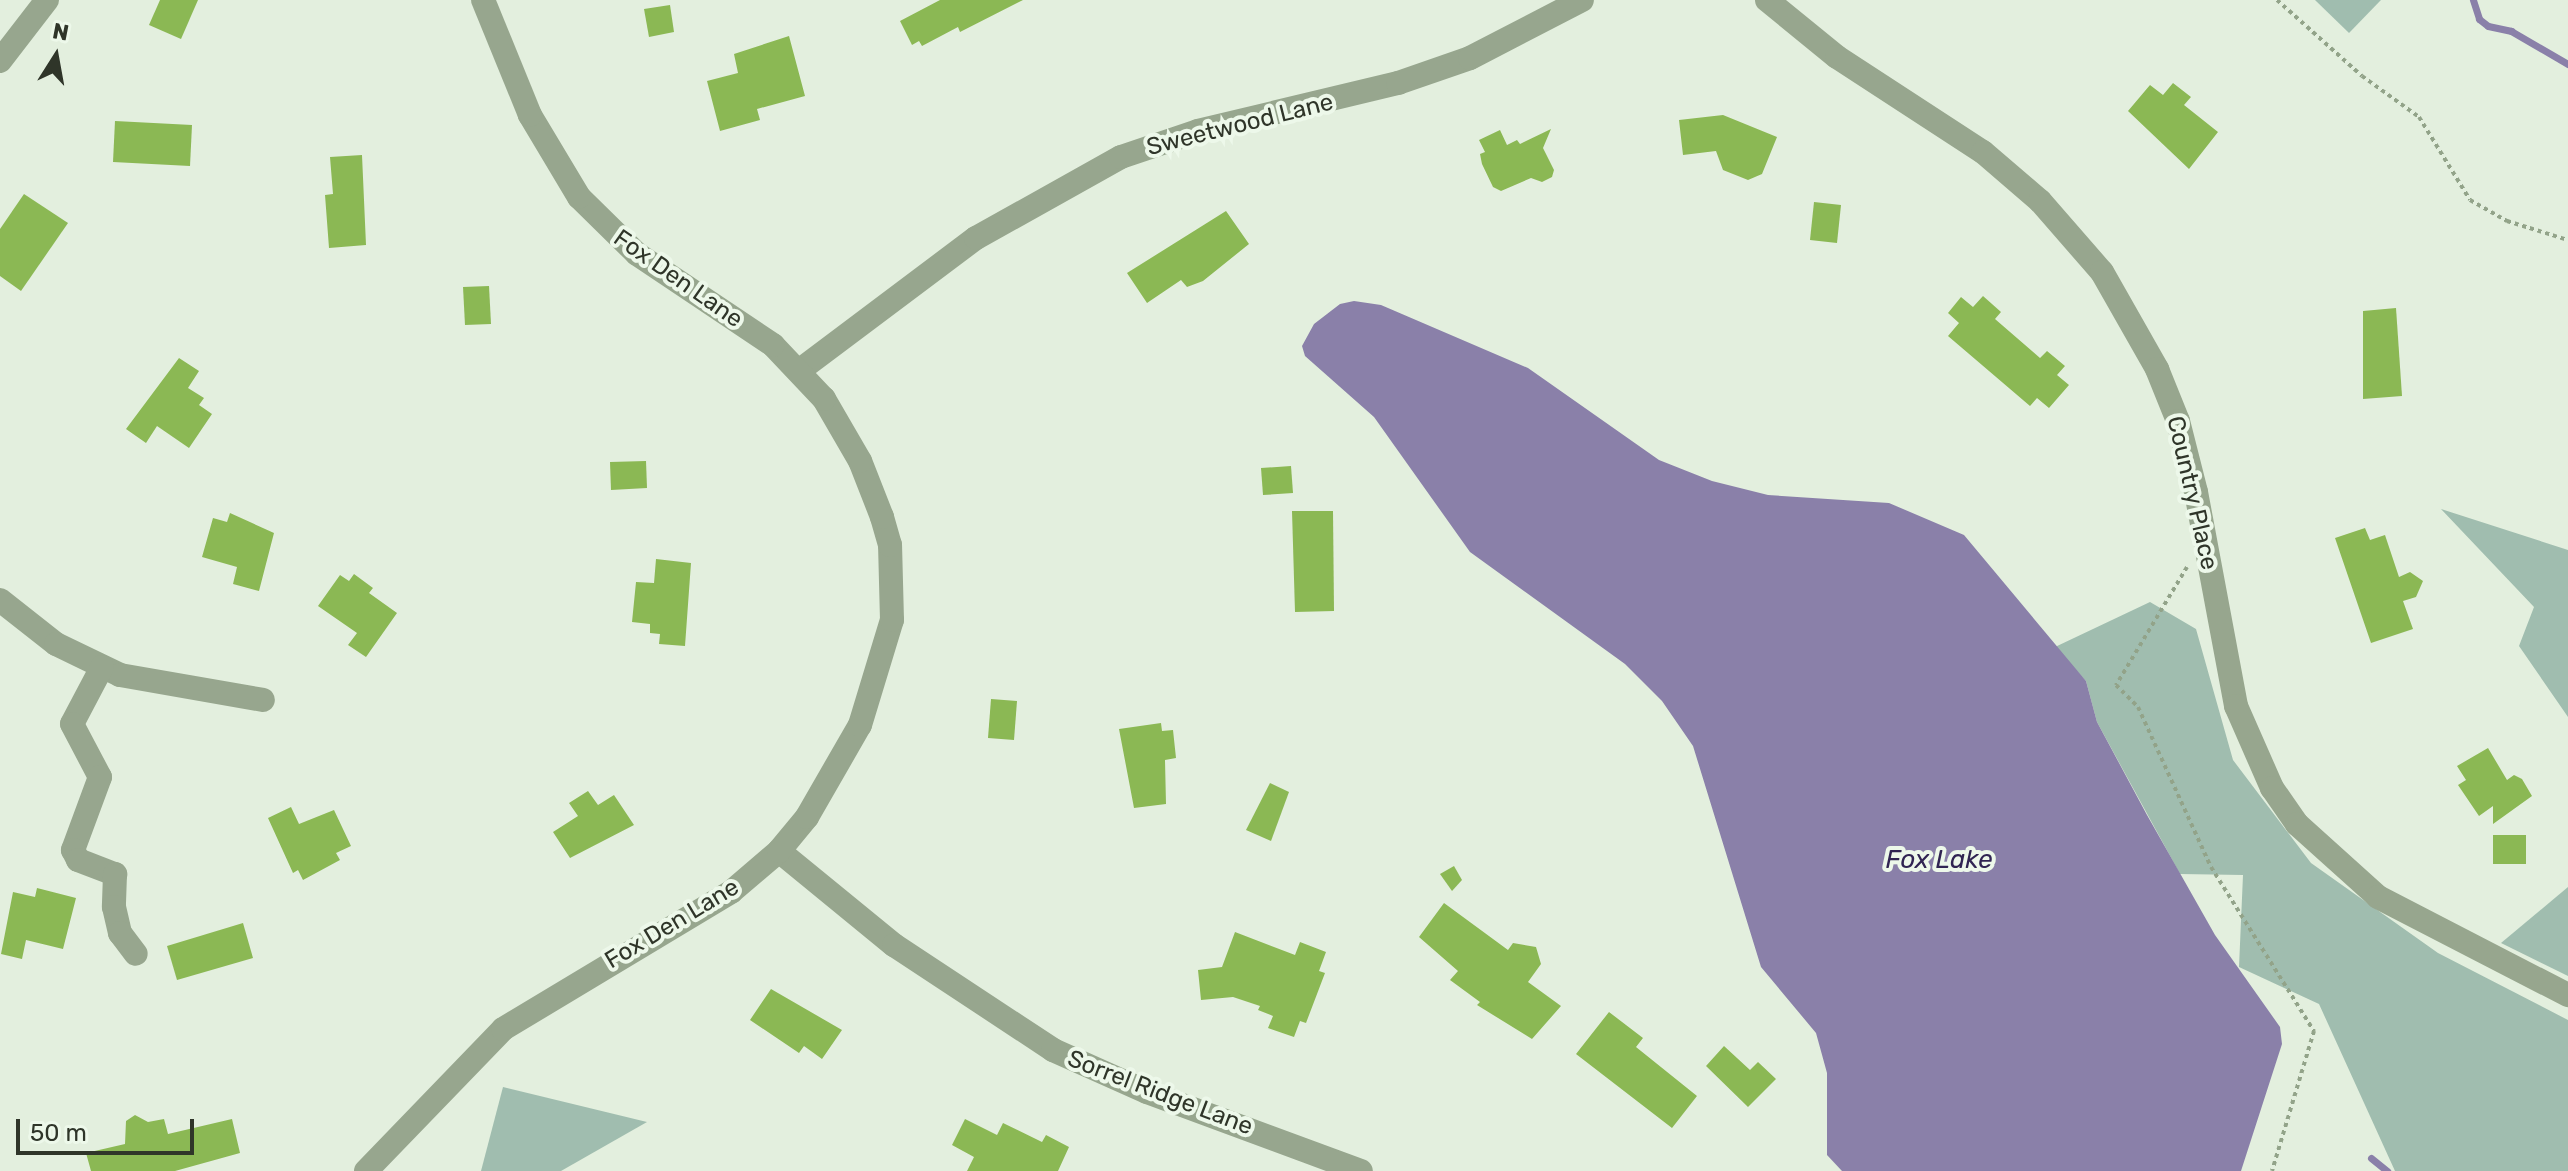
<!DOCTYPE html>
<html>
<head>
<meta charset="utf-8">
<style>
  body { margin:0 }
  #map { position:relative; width:2568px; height:1171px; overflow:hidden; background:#e3efde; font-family:Rubik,sans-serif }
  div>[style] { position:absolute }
  .green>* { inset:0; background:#a0bdaf }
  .water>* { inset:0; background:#8a80a9 }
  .stream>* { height:7px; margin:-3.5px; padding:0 3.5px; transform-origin:3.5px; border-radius:3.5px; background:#8a80a9 }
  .building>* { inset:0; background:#8bb854 }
  .path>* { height:4px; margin-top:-2px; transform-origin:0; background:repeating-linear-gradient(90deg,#92a389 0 4px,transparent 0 8px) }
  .minor>* { height:24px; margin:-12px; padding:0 12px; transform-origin:12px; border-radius:12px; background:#97a68e }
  span { translate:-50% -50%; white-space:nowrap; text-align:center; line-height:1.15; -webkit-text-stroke:8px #edf8ea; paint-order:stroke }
  .street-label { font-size:24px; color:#2f3529 }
  .water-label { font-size:26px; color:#302452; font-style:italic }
  .north { position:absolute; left:16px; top:16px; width:80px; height:80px; -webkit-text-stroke:6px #edf8ea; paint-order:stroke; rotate:11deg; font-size:22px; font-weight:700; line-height:32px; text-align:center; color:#2f3529 }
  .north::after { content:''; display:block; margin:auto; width:28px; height:36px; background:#2f3529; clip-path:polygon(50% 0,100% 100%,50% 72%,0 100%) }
  .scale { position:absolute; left:16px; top:1119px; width:178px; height:36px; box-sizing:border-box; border:4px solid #2f3529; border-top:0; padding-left:10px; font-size:24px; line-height:28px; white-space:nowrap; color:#2f3529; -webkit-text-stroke:6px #edf8ea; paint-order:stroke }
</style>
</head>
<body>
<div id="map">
  <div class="green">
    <i style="clip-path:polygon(2315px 0,2381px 0,2349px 33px)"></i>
    <i style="clip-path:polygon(2441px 509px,2568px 550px,2568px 717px,2519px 646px,2534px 607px)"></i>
    <i style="clip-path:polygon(2150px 602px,2196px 629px,2233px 760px,2311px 863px,2438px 953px,2568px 1020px,2568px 1171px,2395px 1171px,2319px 1004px,2239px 967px,2243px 875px,2180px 874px,2097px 722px,2086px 681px,2055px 647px)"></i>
    <i style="clip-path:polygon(2568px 887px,2568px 976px,2501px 943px)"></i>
    <i style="clip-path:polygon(503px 1087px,647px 1122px,561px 1171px,481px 1171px)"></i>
  </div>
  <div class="water">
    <i style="clip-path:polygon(1354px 301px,1381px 305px,1528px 368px,1659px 460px,1712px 481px,1768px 495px,1889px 503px,1964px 535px,2086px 681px,2097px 722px,2147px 815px,2215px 935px,2280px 1027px,2282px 1044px,2241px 1171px,1842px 1171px,1827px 1155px,1827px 1073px,1816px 1033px,1761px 967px,1693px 746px,1662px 701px,1625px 664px,1470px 552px,1374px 417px,1305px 356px,1302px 346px,1314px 324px,1340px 304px)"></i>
  </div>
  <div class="stream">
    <i style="left:2473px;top:0;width:20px;rotate:72deg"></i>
    <i style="left:2479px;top:19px;width:11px;rotate:38deg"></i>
    <i style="left:2488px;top:26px;width:24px;rotate:12deg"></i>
    <i style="left:2511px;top:31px;width:66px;rotate:30.1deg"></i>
    <i style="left:2371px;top:1158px;width:21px;rotate:39deg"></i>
  </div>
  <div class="building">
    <i style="clip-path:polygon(160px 0,198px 0,181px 39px,149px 25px)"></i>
    <i style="clip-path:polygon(940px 0,1023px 0,960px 32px,958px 27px,922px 46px,919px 41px,912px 45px,900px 21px)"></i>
    <i style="clip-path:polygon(670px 5px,674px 32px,649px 37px,644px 9px)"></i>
    <i style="clip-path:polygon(789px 36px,805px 96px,757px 109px,760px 120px,720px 131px,707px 81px,738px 73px,734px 54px)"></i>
    <i style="clip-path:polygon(2173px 83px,2191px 97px,2184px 105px,2218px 132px,2189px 169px,2128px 111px,2150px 85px,2163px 95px)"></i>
    <i style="clip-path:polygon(1723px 115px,1777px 137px,1762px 174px,1748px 180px,1723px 170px,1716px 151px,1683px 155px,1679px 120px)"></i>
    <i style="clip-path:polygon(115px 121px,192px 125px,190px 166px,113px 162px)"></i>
    <i style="clip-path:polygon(1551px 129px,1543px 148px,1554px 170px,1552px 177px,1542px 182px,1531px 178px,1501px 191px,1493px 187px,1482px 164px,1480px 154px,1485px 152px,1479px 140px,1500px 130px,1507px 145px,1517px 140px,1520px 144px)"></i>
    <i style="clip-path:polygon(362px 155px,366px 245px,329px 248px,325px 195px,333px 194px,330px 157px)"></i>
    <i style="clip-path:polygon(24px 194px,68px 223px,21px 291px,0 276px,0 229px)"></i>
    <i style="clip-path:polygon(1814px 202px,1841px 205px,1837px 243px,1810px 240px)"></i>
    <i style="clip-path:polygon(1226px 211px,1249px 244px,1203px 281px,1187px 287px,1181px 280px,1147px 303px,1127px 273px)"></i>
    <i style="clip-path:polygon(489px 286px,491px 324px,465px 325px,463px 287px)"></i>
    <i style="clip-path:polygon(1983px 296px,2001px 312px,1995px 319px,2040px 358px,2047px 351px,2065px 366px,2057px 375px,2069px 385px,2049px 408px,2037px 398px,2030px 406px,1948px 336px,1959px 323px,1948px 313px,1961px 297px,1973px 307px)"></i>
    <i style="clip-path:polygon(2396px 308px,2402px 396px,2363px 399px,2363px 311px)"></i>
    <i style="clip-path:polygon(179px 358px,199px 371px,188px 388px,204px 398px,199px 405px,212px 414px,189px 448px,157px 426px,146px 443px,126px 429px)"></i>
    <i style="clip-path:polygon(646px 461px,647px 488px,611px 490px,610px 462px)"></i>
    <i style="clip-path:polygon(1291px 466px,1293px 493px,1263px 495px,1261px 468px)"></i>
    <i style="clip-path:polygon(1292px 511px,1333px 511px,1334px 611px,1295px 612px)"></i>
    <i style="clip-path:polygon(230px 513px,274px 533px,259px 591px,233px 584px,237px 567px,202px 557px,213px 518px,227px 522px)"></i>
    <i style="clip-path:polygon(2365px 528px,2370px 540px,2385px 535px,2399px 577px,2410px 572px,2423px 581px,2416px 597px,2403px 601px,2413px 629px,2371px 643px,2335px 538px)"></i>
    <i style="clip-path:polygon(656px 559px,691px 563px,685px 646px,659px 644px,660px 634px,650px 633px,650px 624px,632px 622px,636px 582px,654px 583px)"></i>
    <i style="clip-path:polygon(354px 574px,373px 588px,369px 593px,397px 613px,366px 657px,348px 645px,357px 633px,318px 606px,340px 575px,349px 581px)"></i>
    <i style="clip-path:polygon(991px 699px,1017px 701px,1014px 740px,988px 738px)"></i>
    <i style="clip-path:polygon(1161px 723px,1162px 731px,1173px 730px,1176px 758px,1165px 760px,1166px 804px,1134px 808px,1119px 729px)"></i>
    <i style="clip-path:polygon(2488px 748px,2507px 780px,2514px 775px,2522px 779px,2532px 796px,2493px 824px,2493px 806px,2479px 816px,2458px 785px,2466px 780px,2457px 766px)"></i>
    <i style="clip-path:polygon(1270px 783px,1289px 792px,1271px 841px,1246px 830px)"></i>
    <i style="clip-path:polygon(588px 791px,598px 805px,614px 795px,634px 825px,570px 858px,553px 832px,578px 816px,569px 803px)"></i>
    <i style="clip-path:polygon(291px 807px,299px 824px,334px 810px,351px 846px,336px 853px,340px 860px,303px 880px,298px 870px,293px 873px,268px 818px)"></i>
    <i style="clip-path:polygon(2493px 835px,2526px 835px,2526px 864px,2493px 864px)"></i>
    <i style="clip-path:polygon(1454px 866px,1462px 880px,1452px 891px,1440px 874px)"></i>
    <i style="clip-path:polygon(37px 888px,76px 898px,63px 949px,26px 940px,22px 959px,1px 954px,13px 892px,35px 897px)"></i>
    <i style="clip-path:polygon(1444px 903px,1508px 950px,1513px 943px,1536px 947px,1541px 964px,1528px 982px,1561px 1006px,1532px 1039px,1477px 1005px,1480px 1002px,1450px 980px,1458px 971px,1419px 937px)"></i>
    <i style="clip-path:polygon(243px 923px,253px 958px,177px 980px,167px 946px)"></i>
    <i style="clip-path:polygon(1235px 932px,1295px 955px,1300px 942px,1326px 952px,1319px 971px,1325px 973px,1306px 1023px,1300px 1021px,1294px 1037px,1268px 1028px,1273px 1016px,1258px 1010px,1260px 1006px,1233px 997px,1201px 1000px,1198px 970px,1222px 967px)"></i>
    <i style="clip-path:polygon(771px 989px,842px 1030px,822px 1059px,804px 1046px,799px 1053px,750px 1020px)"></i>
    <i style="clip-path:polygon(1609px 1012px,1643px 1038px,1636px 1047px,1697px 1096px,1672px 1128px,1576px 1054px)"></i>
    <i style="clip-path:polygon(1724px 1046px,1750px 1070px,1758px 1062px,1776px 1079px,1748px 1107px,1706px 1066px)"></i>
    <i style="clip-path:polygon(135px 1115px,148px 1122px,164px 1119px,168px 1134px,232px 1119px,240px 1153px,175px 1171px,91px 1171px,86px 1153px,125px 1144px,126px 1121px)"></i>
    <i style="clip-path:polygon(965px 1119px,997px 1135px,1003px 1123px,1042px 1142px,1046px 1135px,1069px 1147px,1058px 1171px,967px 1171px,974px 1157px,952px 1145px)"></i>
  </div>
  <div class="path">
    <i style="left:2277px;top:0;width:114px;rotate:41.8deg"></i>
    <i style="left:2362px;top:76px;width:70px;rotate:35.7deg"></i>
    <i style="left:2419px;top:117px;width:97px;rotate:58.4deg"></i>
    <i style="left:2470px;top:200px;width:43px;rotate:29.6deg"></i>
    <i style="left:2507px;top:221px;width:64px;rotate:17.3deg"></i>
    <i style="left:2187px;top:567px;width:138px;rotate:121deg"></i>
    <i style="left:2116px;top:685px;width:31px;rotate:45deg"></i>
    <i style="left:2138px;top:707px;width:176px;rotate:65.5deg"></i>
    <i style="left:2211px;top:867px;width:194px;rotate:57.9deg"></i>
    <i style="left:2314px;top:1031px;width:146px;rotate:106.7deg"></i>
  </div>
  <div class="minor">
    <i style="left:1767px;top:0;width:90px;rotate:39.2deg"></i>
    <i style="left:1837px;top:57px;width:174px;rotate:33.1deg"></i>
    <i style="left:1983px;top:152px;width:75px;rotate:40.7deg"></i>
    <i style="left:2040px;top:201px;width:94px;rotate:48.9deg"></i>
    <i style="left:2102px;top:272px;width:112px;rotate:60.4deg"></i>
    <i style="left:2157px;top:369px;width:56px;rotate:68deg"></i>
    <i style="left:2178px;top:421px;width:73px;rotate:75.8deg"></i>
    <i style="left:2196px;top:492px;width:218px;rotate:79.4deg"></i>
    <i style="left:2236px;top:706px;width:90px;rotate:66.3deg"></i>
    <i style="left:2272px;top:788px;width:44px;rotate:55.2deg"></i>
    <i style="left:2297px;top:824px;width:109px;rotate:42deg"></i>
    <i style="left:2378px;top:897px;width:214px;rotate:27.3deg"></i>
    <i style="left:0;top:61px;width:77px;rotate:-52.4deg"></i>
    <i style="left:800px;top:370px;width:220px;rotate:-36.9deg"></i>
    <i style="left:976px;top:238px;width:166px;rotate:-29.2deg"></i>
    <i style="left:1121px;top:157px;width:81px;rotate:-18.7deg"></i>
    <i style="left:1198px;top:131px;width:206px;rotate:-13.5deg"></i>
    <i style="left:1398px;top:83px;width:76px;rotate:-19.1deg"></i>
    <i style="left:1470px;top:58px;width:126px;rotate:-27.4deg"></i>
    <i style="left:0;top:600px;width:71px;rotate:38.2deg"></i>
    <i style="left:56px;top:644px;width:71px;rotate:25.8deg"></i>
    <i style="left:120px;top:675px;width:145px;rotate:9.9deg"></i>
    <i style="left:102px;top:667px;width:64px;rotate:117.8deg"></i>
    <i style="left:72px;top:724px;width:60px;rotate:62.2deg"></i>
    <i style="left:100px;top:777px;width:78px;rotate:110.3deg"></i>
    <i style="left:73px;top:850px;width:11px;rotate:63deg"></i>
    <i style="left:78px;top:860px;width:40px;rotate:21deg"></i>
    <i style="left:115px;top:874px;width:33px;rotate:92deg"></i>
    <i style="left:114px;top:907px;width:27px;rotate:77deg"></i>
    <i style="left:120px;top:933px;width:26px;rotate:53deg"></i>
    <i style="left:779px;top:851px;width:149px;rotate:39.3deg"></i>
    <i style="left:894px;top:945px;width:191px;rotate:33.4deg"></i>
    <i style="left:1053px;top:1050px;width:103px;rotate:24.1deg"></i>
    <i style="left:1147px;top:1092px;width:228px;rotate:20.3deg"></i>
    <i style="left:366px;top:1171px;width:197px;rotate:-46deg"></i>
    <i style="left:503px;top:1029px;width:266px;rotate:-31deg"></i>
    <i style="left:731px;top:892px;width:63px;rotate:-40.5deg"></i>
    <i style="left:779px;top:851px;width:44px;rotate:-50.5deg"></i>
    <i style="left:807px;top:817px;width:106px;rotate:-60.1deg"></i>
    <i style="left:860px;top:725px;width:110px;rotate:-73.1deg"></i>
    <i style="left:892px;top:620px;width:75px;rotate:-91.5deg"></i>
    <i style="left:890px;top:545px;width:29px;rotate:-106deg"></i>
    <i style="left:882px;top:517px;width:60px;rotate:-111.4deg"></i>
    <i style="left:860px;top:461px;width:72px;rotate:-120.1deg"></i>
    <i style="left:824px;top:399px;width:74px;rotate:-133.4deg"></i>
    <i style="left:773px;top:345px;width:164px;rotate:-146.2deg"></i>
    <i style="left:637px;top:254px;width:81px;rotate:-135.5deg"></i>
    <i style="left:579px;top:197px;width:96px;rotate:-120.9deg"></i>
    <i style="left:530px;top:115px;width:124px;rotate:-112.2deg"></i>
  </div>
  <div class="street-label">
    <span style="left:1240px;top:125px;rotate:-14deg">Sweetwood Lane</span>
    <span style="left:678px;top:279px;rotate:35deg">Fox Den Lane</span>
    <span style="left:2192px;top:493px;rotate:77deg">Country Place</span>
    <span style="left:672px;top:924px;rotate:-31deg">Fox Den Lane</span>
    <span style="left:1160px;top:1093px;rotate:21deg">Sorrel Ridge Lane</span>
  </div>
  <div class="water-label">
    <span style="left:1939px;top:860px">Fox Lake</span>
  </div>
  <div class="north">N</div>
  <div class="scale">50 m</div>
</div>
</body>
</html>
